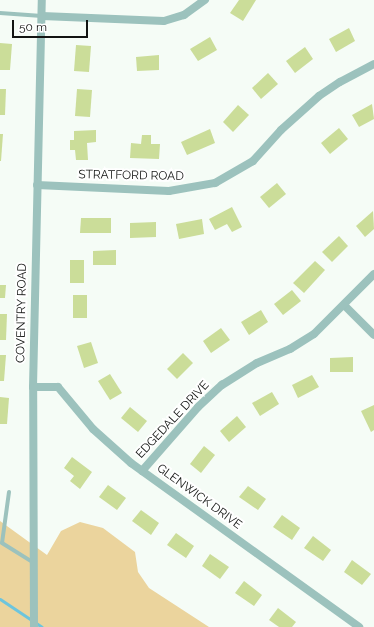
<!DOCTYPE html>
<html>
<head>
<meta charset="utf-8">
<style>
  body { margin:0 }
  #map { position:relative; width:374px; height:627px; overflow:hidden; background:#f5fcf6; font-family:Raleway,sans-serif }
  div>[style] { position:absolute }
  .green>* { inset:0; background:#ebd49d }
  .stream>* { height:3px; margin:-1.5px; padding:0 1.5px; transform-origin:1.5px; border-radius:1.5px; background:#6dc5dd }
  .building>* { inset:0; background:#cbdd99 }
  .service>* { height:4px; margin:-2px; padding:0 2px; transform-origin:2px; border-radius:2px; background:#9cc2bd }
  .minor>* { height:8px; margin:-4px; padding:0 4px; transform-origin:4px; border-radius:4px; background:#9cc2bd }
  span { translate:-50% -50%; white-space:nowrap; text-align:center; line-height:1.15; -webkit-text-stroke:4px #fff; paint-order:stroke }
  .street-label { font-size:12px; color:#121412 }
  .scale { position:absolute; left:12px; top:20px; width:76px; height:18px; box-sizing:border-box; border:2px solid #121412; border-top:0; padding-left:5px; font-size:12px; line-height:14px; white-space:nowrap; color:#121412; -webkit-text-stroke:3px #fff; paint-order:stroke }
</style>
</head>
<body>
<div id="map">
  <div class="green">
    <i style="clip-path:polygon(0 521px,47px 555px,61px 531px,80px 522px,103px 528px,135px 552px,138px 572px,149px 588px,209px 627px,0 627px)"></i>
  </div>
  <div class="stream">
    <i style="left:0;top:599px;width:50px;rotate:33.7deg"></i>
  </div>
  <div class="building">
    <i style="clip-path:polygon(239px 0,256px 0,243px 21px,230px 13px)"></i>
    <i style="clip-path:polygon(349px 28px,355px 41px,336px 52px,329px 39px)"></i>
    <i style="clip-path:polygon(210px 37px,217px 50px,198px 61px,190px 49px)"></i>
    <i style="clip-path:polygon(0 43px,12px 44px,10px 70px,0 70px)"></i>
    <i style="clip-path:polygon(76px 45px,91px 46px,89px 72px,74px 71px)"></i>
    <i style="clip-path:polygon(305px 47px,313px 59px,295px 73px,286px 61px)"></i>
    <i style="clip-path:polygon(159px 55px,159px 70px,137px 71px,136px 57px)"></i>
    <i style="clip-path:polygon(268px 73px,278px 84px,261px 99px,252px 88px)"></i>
    <i style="clip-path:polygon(0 89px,6px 89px,5px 115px,0 115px)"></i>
    <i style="clip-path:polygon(77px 89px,92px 90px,90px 117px,75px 116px)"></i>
    <i style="clip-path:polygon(372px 104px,374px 119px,359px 127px,352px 115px)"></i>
    <i style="clip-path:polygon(238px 105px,249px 115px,233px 132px,223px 122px)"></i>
    <i style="clip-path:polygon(339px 128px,348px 139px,330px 154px,321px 143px)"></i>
    <i style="clip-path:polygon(210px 129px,215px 143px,187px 155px,181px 142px)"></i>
    <i style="clip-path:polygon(96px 130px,96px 142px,87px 143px,88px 160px,76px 160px,75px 150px,70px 150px,70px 140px,74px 140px,74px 131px)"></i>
    <i style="clip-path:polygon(0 134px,3px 134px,1px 161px,0 161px)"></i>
    <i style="clip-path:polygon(142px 135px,151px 135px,151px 144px,160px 144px,159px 159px,130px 158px,131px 143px,141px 144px)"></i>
    <i style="clip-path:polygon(277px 183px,286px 194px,269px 208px,260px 197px)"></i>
    <i style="clip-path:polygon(232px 207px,242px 227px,232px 232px,227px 224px,215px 230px,209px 219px)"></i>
    <i style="clip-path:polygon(373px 211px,374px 229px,365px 237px,356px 226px)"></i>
    <i style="clip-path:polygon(81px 218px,111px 218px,111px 233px,80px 233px)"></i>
    <i style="clip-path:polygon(202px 219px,204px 234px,179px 239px,176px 224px)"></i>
    <i style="clip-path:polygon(156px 222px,156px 237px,130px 238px,130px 223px)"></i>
    <i style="clip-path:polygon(339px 236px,348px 246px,332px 262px,322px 252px)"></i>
    <i style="clip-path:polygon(116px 250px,116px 265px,93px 265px,93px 251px)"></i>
    <i style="clip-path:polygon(70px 260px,84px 260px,84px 283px,70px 283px)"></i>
    <i style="clip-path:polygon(315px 261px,325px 270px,304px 293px,293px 283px)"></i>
    <i style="clip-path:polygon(0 285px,6px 285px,5px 298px,0 298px)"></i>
    <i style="clip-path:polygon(292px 290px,301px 301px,283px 315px,274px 304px)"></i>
    <i style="clip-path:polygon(73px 295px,87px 295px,87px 318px,73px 318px)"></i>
    <i style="clip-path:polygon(261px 310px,268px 322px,249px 335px,241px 322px)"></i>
    <i style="clip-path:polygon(0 314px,7px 314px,6px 340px,0 340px)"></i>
    <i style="clip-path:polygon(221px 328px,230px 340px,211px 353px,203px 341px)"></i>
    <i style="clip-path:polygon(91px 342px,98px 363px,84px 368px,77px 346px)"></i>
    <i style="clip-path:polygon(183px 353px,193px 363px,177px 379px,167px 369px)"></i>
    <i style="clip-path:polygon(0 355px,6px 355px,4px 381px,0 381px)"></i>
    <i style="clip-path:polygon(353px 357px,353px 372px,330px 372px,330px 358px)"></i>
    <i style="clip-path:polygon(110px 374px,122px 393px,110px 400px,98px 381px)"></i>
    <i style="clip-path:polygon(312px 375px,319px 387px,298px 398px,292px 385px)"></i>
    <i style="clip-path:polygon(272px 392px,279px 404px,260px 416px,252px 403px)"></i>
    <i style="clip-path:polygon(0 397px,9px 398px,7px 424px,0 424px)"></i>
    <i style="clip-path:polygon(374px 405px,374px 430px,371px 432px,361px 411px)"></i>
    <i style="clip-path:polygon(130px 407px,147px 421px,138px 432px,121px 418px)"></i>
    <i style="clip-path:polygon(237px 416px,246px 427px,229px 442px,220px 431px)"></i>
    <i style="clip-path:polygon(204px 446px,215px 455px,201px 473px,190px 464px)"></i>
    <i style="clip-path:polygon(72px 457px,92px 472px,80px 489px,70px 481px,74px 476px,64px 468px)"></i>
    <i style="clip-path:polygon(108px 485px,126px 498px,117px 510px,99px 497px)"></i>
    <i style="clip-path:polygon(248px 486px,266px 499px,258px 510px,239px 497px)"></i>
    <i style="clip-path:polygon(141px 510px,159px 523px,151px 535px,132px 521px)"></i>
    <i style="clip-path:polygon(282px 515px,300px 528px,292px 540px,273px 527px)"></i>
    <i style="clip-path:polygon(176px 533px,194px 546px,186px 558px,167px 545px)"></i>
    <i style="clip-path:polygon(313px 536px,331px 550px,323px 561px,304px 548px)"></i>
    <i style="clip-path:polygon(210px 554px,229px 567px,220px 579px,202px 566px)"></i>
    <i style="clip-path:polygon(352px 560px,371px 574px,362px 585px,344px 572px)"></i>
    <i style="clip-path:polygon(244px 581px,262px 595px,254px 606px,235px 593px)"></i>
    <i style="clip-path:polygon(278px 608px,296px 622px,292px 627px,279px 627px,269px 620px)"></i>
  </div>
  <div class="service">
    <i style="left:0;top:13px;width:42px;rotate:4.1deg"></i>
    <i style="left:9px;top:492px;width:51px;rotate:97.8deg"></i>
    <i style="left:2px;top:543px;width:38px;rotate:32deg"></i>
  </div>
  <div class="minor">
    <i style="left:42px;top:16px;width:122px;rotate:2.3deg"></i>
    <i style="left:164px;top:21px;width:21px;rotate:-17deg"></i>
    <i style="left:184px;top:15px;width:26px;rotate:-36deg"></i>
    <i style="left:37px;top:185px;width:132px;rotate:2.6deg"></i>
    <i style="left:169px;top:191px;width:47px;rotate:-9.9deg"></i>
    <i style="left:215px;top:183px;width:44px;rotate:-30.1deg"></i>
    <i style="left:253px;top:161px;width:42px;rotate:-47.9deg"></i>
    <i style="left:281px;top:130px;width:51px;rotate:-41.8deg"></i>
    <i style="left:319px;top:96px;width:25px;rotate:-34deg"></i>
    <i style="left:340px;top:82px;width:38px;rotate:-28deg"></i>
    <i style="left:344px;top:305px;width:42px;rotate:45deg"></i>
    <i style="left:33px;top:387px;width:25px"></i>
    <i style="left:58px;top:387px;width:55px;rotate:50.2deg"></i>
    <i style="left:93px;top:429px;width:51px;rotate:41.8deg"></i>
    <i style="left:131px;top:463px;width:281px;rotate:35.7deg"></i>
    <i style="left:142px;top:471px;width:85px;rotate:-48.8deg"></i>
    <i style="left:198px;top:407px;width:33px;rotate:-43deg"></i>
    <i style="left:222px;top:385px;width:41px;rotate:-32.2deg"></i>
    <i style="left:257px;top:363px;width:36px;rotate:-23deg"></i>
    <i style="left:290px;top:349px;width:28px;rotate:-32deg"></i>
    <i style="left:314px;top:334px;width:85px;rotate:-45deg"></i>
    <i style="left:34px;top:627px;width:240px;rotate:-90.2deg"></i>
    <i style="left:33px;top:387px;width:387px;rotate:-88.7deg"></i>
  </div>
  <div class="street-label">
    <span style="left:131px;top:176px;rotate:1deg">STRATFORD ROAD</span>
    <span style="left:22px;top:313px;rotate:-89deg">COVENTRY ROAD</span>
    <span style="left:173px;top:420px;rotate:-47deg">EDGEDALE DRIVE</span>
    <span style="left:199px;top:497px;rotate:36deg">GLENWICK DRIVE</span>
  </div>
  <div class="scale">50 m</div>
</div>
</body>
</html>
